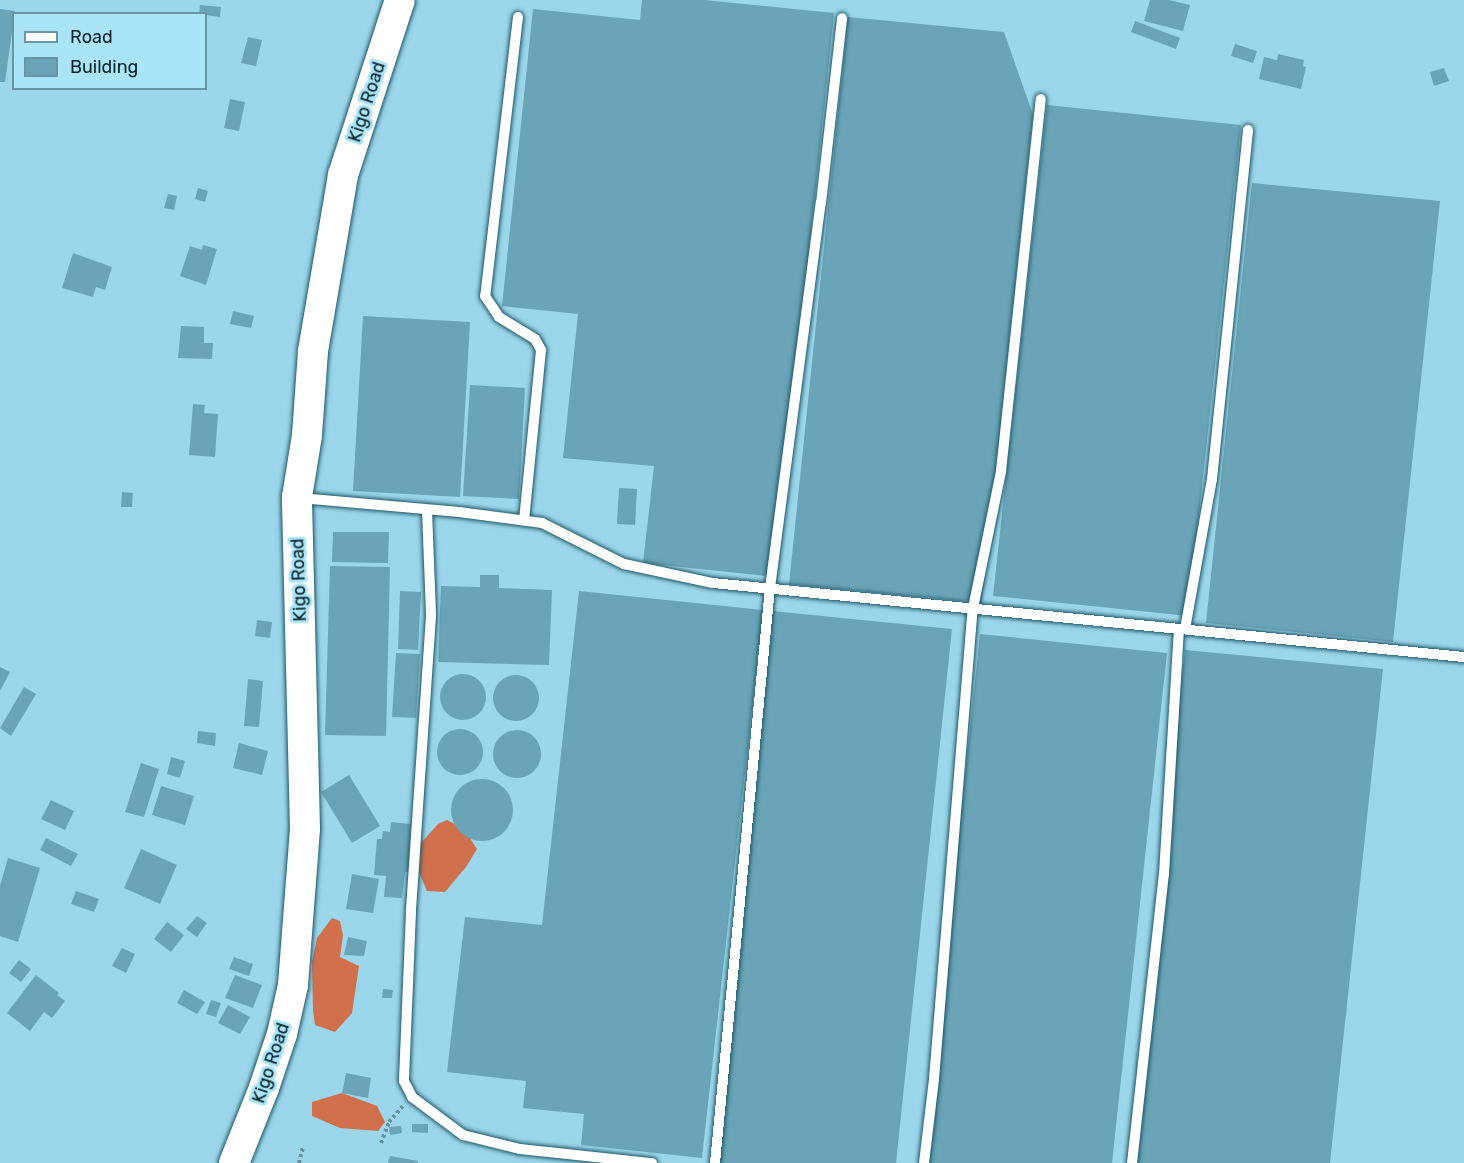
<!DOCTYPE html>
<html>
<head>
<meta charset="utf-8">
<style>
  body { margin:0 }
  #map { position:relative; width:1464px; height:1163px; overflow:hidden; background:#9cd6ea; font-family:Rubik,sans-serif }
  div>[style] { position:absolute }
  .forest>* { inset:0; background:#d0704d }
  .building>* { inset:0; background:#6ba4b6 }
  .round { border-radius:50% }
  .path>* { height:4px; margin-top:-2px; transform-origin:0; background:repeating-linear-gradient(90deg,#63909f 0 3px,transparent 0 6px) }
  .roads { filter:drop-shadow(0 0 2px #1c5768) drop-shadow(0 0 2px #1c5768) }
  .lane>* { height:10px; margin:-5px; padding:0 5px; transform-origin:5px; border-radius:5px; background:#fff }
  .secondary>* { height:30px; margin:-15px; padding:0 15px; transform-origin:15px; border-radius:15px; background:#fff }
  span { translate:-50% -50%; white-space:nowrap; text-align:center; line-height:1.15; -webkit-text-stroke:6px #a9e4f7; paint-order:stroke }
  .street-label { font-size:18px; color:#082027 }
  .legend { position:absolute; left:12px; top:12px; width:195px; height:78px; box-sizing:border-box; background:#a9e4f7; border:2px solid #6996a4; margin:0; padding:8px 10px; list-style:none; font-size:18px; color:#082027 }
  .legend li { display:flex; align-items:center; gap:12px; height:30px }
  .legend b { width:30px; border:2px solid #6996a4 }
</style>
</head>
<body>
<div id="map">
  <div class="forest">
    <i style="clip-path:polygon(447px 820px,464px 829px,477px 849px,466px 867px,445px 892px,427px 891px,419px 872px,421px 843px,438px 824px)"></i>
    <i style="clip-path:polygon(332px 918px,340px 921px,343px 935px,340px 957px,359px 966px,352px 1013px,335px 1032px,315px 1025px,313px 1011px,312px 962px,317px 938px)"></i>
    <i style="clip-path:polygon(342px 1093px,377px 1106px,385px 1122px,378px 1131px,340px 1128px,312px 1116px,312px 1102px)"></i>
  </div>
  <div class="building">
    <i style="clip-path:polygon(642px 0,704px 0,834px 13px,775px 577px,643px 563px,654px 466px,563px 458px,578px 314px,502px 306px,533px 9px,640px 20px)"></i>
    <i style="clip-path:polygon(1150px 0,1169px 0,1190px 5px,1183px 31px,1144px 21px)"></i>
    <i style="clip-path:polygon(200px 5px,221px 7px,220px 17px,199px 14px)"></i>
    <i style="clip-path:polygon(0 9px,15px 11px,5px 82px,0 82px)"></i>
    <i style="clip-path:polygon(848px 17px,1004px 32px,1033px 115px,982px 603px,789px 584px)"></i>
    <i style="clip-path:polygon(1135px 21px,1180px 38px,1176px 49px,1131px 32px)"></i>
    <i style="clip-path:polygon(248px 37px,262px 40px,256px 66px,241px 63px)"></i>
    <i style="clip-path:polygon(1235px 44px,1257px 51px,1253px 63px,1231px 56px)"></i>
    <i style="clip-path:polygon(1278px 54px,1304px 60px,1303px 66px,1306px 67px,1301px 89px,1259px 79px,1264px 57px,1277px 60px)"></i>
    <i style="clip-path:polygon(1444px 68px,1449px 81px,1434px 86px,1430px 72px)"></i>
    <i style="clip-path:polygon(230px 99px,245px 102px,239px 131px,224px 128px)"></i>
    <i style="clip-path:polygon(1047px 105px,1241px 125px,1188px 616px,993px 596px)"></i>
    <i style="clip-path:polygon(1252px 183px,1440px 201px,1393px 642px,1206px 623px)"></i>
    <i style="clip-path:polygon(198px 188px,208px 191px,205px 202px,195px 199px)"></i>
    <i style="clip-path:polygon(168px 194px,177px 196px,174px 210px,164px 208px)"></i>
    <i style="clip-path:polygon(203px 245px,217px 249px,206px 285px,180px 276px,190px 246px,202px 250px)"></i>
    <i style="clip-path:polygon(73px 253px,112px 267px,105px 290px,96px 287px,93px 297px,62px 288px)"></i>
    <i style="clip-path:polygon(233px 311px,254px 316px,251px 328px,230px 324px)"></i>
    <i style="clip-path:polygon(363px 316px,470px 322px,460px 497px,353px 491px)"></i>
    <i style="clip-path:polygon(181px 326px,204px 327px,204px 343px,213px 343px,212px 359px,178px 358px)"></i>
    <i style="clip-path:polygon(470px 385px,525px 388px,519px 499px,463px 496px)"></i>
    <i style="clip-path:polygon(193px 404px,205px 405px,204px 413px,218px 414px,215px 457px,189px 455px)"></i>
    <i style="clip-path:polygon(619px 488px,637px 489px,635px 525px,617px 524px)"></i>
    <i style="clip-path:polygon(122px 492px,133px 493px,132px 507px,121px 507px)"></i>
    <i style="clip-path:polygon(333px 532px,389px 532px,388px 563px,332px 562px)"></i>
    <i style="clip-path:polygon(330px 566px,390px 567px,386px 736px,325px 735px)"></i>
    <i style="clip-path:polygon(480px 575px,499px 575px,499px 588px,552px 590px,549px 665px,438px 662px,441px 586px,480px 587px)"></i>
    <i style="clip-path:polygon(400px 591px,421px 592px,418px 650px,398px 649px)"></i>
    <i style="clip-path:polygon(579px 591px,763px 610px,702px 1158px,581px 1145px,584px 1114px,523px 1108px,526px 1081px,447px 1072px,465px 917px,542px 925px)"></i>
    <i style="clip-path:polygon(772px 611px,952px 629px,896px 1163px,713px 1163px)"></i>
    <i style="clip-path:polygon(257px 620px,272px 622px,270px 638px,255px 636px)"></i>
    <i style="clip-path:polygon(980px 634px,1167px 653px,1112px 1163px,924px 1163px)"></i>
    <i style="clip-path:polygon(1185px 650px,1383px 669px,1330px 1163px,1131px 1163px)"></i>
    <i style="clip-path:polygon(396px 653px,420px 654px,416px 718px,392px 717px)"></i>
    <i style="clip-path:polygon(0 667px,10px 672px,0 691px)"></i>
    <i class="round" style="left:440px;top:674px;width:46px;height:46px"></i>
    <i class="round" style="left:493px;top:675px;width:46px;height:46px"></i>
    <i style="clip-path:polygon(248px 679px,263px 681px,259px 727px,244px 726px)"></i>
    <i style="clip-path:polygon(24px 687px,36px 694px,11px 736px,0 728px)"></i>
    <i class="round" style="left:437px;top:729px;width:46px;height:46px"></i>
    <i class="round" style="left:493px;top:730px;width:48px;height:48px"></i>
    <i style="clip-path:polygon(198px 731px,216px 733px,215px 746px,197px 743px)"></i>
    <i style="clip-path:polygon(239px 743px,268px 751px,262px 775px,233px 768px)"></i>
    <i style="clip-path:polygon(171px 757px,185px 761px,180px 778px,167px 774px)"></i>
    <i style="clip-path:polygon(141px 763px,159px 769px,144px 817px,125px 812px)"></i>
    <i style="clip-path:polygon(349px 775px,380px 826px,352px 843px,321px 792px)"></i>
    <i class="round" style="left:451px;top:779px;width:62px;height:62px"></i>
    <i style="clip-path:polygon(161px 786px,194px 796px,185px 825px,152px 815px)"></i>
    <i style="clip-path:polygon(51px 800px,74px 811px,65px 830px,41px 819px)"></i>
    <i style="clip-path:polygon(391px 822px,411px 824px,410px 834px,413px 834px,410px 872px,405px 872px,402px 898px,384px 897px,386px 876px,374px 875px,377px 839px,382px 839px,383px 831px,390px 832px)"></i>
    <i style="clip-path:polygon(46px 838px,78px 854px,71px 866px,40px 850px)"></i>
    <i style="clip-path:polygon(141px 849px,177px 865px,160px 904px,124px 888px)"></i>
    <i style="clip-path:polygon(8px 858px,40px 868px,18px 942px,0 936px,0 886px)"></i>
    <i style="clip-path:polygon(352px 874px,379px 879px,373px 913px,346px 909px)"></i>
    <i style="clip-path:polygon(76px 891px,99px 899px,94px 912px,71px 904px)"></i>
    <i style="clip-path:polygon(197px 916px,207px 923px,197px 937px,186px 929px)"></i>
    <i style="clip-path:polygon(167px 922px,184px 935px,171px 952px,154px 939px)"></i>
    <i style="clip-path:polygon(348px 937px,367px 941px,364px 956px,344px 955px)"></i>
    <i style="clip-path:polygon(122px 948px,135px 954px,126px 973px,112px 966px)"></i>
    <i style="clip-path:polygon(234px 957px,253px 964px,249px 976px,229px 969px)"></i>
    <i style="clip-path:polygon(19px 960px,31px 969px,21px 982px,9px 973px)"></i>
    <i style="clip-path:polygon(36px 975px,59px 993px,57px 995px,65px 1001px,52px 1018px,44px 1012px,30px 1031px,7px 1013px)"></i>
    <i style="clip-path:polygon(235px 975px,262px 985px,253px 1008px,225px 998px)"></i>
    <i style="clip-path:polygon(383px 989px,393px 990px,392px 998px,382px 998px)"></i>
    <i style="clip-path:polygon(184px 990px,205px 1002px,197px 1014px,177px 1003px)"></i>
    <i style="clip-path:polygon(211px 1000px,221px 1003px,216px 1017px,206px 1014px)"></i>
    <i style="clip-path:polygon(228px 1005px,250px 1017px,240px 1034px,218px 1023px)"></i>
    <i style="clip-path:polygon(346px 1073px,371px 1078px,368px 1098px,342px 1093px)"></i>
    <i style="clip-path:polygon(412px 1124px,428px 1124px,428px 1133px,412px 1132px)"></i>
    <i style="clip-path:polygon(401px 1126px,402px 1133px,390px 1135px,389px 1127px)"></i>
    <i style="clip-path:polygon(390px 1156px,418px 1161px,418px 1163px,388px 1163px)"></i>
  </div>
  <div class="path">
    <i style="left:381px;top:1143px;width:22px;rotate:-69deg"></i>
    <i style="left:389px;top:1122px;width:21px;rotate:-49deg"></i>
    <i style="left:299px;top:1163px;width:16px;rotate:-76deg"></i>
  </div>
  <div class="roads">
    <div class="lane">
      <i style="left:518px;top:17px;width:281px;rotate:96.7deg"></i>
      <i style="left:485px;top:296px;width:25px;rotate:56deg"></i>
      <i style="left:499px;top:317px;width:42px;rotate:31.4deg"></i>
      <i style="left:535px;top:339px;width:13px;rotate:61deg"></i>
      <i style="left:541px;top:350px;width:171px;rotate:95.7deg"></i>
      <i style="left:300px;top:498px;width:160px;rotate:5deg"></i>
      <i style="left:459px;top:512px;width:84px;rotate:7.5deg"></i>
      <i style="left:542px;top:523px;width:92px;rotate:26.6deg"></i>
      <i style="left:624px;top:564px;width:91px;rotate:12.1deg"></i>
      <i style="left:713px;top:583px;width:755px;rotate:5.63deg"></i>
      <i style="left:427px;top:510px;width:106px;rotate:87.8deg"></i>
      <i style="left:431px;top:616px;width:297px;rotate:93.9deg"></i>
      <i style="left:411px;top:912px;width:169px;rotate:92.4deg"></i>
      <i style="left:404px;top:1081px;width:18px;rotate:63deg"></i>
      <i style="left:412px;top:1097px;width:64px;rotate:36.7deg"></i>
      <i style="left:463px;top:1135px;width:59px;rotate:13.8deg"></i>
      <i style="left:520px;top:1149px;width:133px;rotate:6.1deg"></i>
      <i style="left:1185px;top:629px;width:152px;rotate:-79.8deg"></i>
      <i style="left:1212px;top:479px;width:351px;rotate:-84.1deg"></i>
      <i style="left:715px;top:1163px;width:578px;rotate:-84.54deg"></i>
      <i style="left:770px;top:588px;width:388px;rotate:-82.5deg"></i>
      <i style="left:821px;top:203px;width:186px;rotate:-83.5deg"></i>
      <i style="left:924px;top:1163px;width:85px;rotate:-83.2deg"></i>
      <i style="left:934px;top:1079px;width:473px;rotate:-85.3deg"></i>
      <i style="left:973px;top:608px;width:140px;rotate:-78.4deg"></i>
      <i style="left:1001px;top:471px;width:374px;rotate:-83.9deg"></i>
      <i style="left:1132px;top:1163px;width:291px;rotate:-83.7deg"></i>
      <i style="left:1164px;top:874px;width:245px;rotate:-86.5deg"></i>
    </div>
    <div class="secondary">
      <i style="left:234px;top:1163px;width:81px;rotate:-68.2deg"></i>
      <i style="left:264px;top:1088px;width:57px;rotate:-71.6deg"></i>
      <i style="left:282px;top:1034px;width:50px;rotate:-77.3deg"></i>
      <i style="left:293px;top:985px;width:156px;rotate:-85.6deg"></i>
      <i style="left:305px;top:829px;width:332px;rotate:-91.4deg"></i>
      <i style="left:297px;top:497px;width:63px;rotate:-80.8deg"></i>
      <i style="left:307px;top:435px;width:84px;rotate:-85.9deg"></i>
      <i style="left:313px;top:351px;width:179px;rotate:-80.3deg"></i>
      <i style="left:343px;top:175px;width:184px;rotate:-72deg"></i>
    </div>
  </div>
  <div class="street-label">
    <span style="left:367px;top:102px;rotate:-72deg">Kigo Road</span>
    <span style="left:299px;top:580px;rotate:-92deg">Kigo Road</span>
    <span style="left:271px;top:1063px;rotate:-72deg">Kigo Road</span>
  </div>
  <ul class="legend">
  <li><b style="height:8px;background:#fff"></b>Road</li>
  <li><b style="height:16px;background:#6ba4b6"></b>Building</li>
  </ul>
</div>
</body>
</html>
